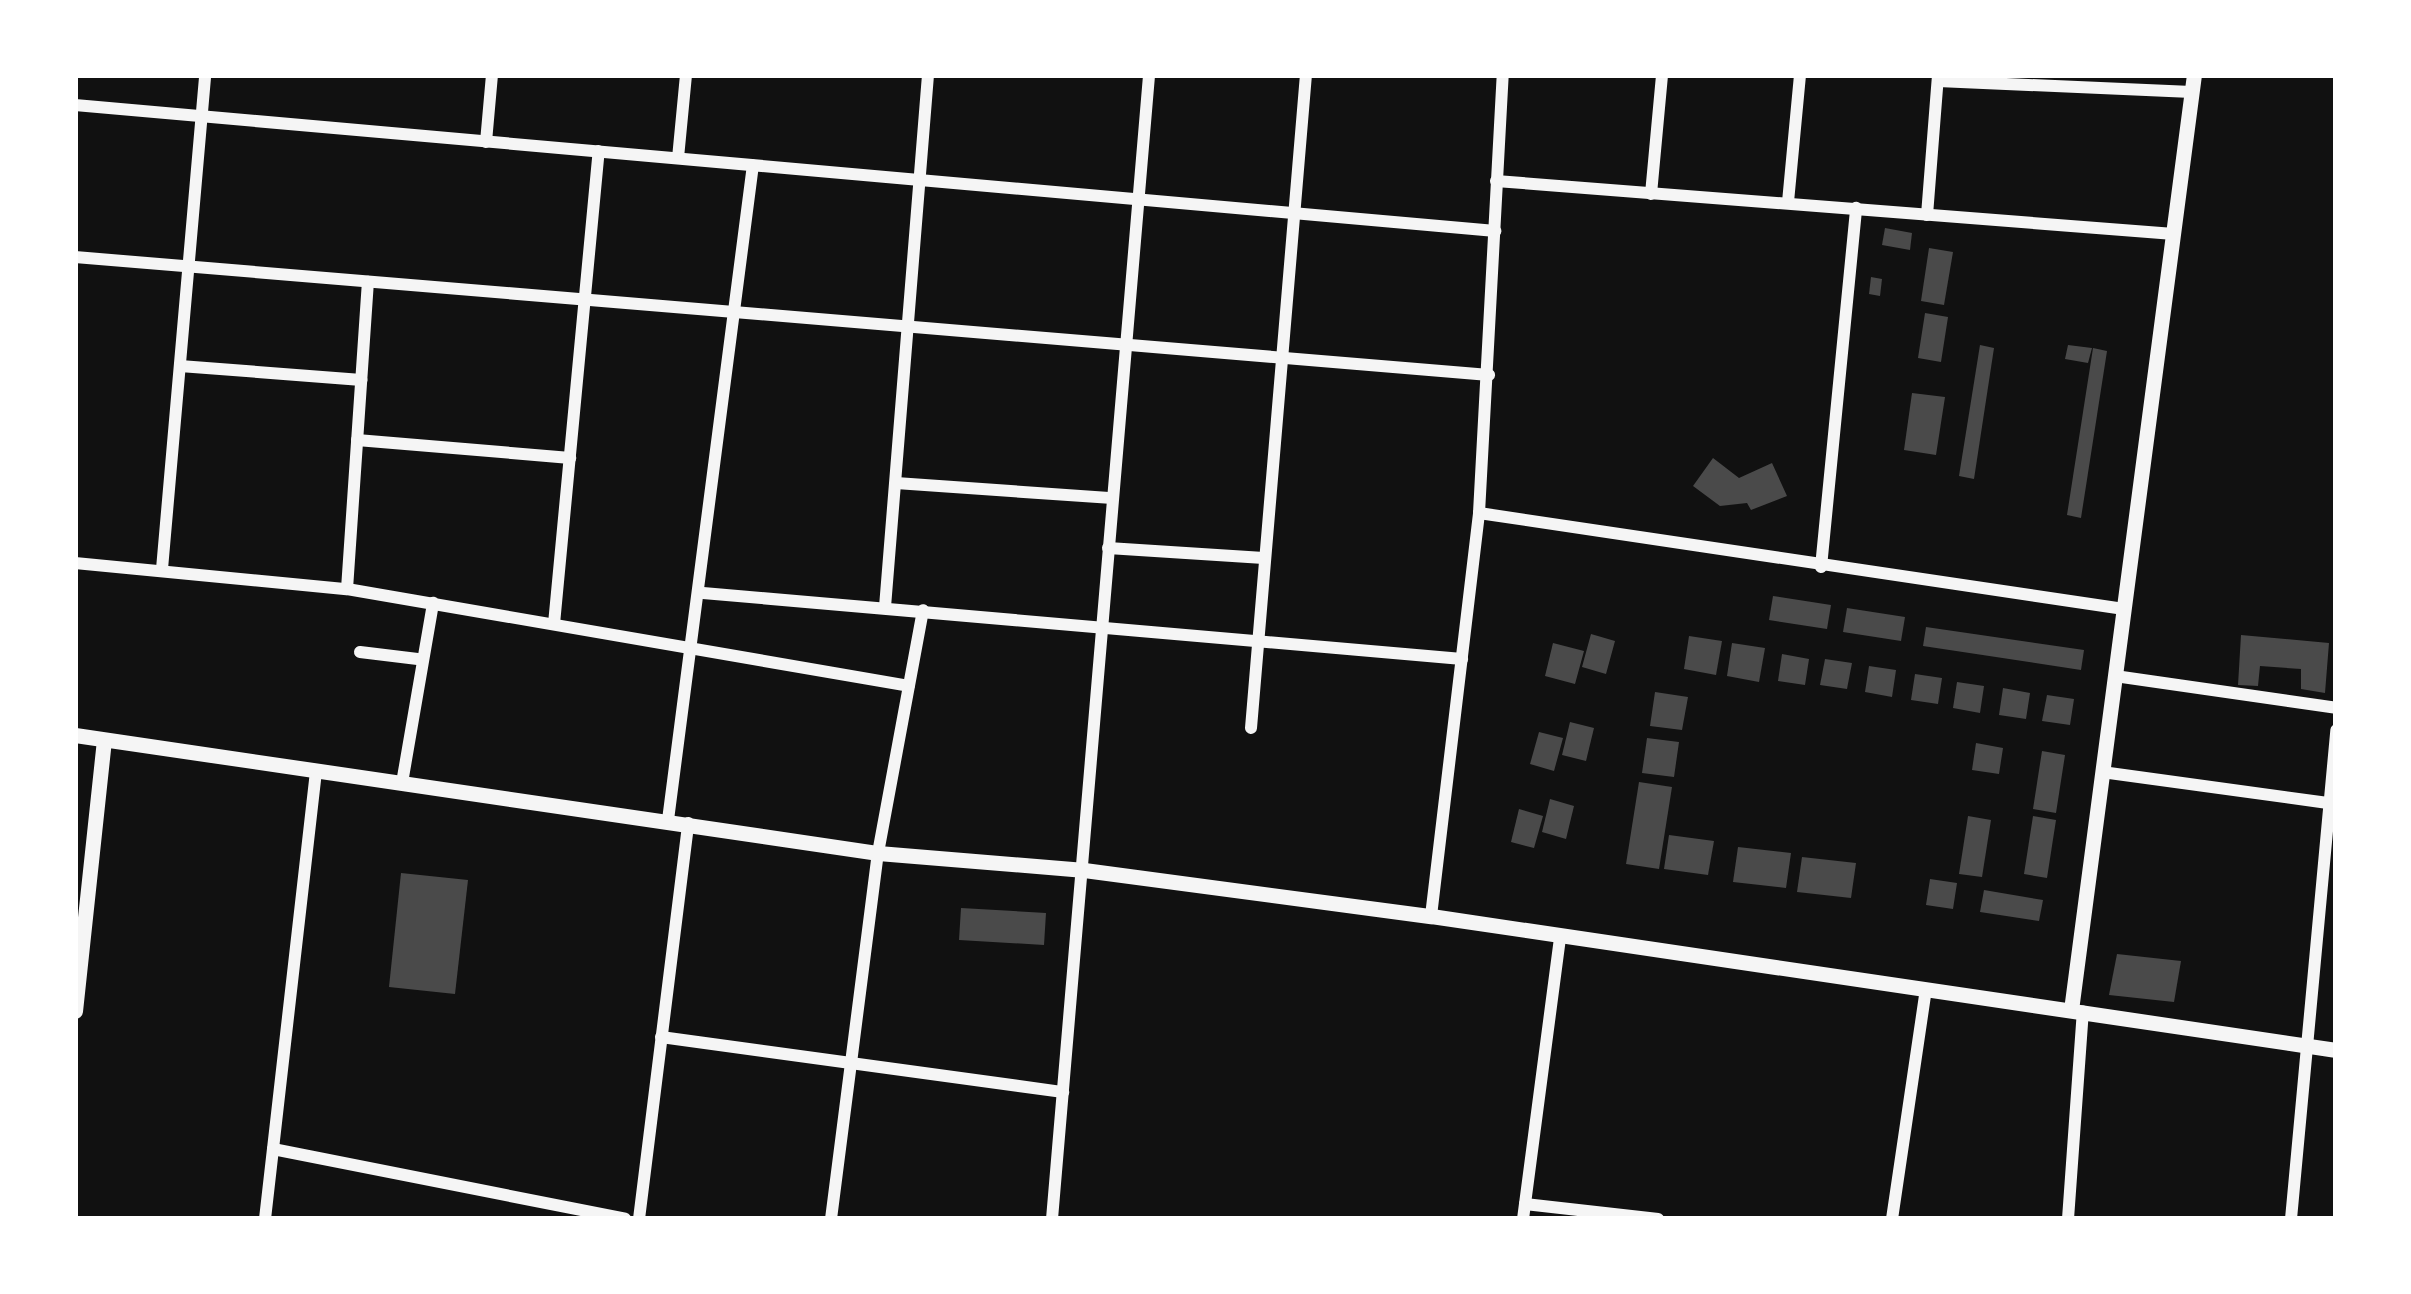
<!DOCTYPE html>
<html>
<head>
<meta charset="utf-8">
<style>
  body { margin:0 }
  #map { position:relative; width:2411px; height:1294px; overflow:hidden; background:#111; font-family:"Roboto Condensed",sans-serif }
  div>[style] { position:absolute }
  .building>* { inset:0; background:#4a4a4a }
  .minor>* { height:12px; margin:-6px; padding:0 6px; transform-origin:6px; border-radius:6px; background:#f5f5f5 }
  .tertiary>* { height:15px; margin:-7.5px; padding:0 7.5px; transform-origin:7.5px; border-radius:7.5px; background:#f5f5f5 }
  span { translate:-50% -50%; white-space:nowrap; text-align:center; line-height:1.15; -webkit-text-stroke:9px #fff; paint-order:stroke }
  .frame { position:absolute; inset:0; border:78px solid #fff; pointer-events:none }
</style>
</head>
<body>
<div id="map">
  <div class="building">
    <i style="clip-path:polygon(1885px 228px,1912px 233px,1910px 250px,1882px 245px)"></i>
    <i style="clip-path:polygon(1929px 248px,1953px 252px,1944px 305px,1921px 301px)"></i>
    <i style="clip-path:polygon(1871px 277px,1882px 279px,1880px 296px,1869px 294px)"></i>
    <i style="clip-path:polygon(1925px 313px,1948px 317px,1941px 362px,1918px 358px)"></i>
    <i style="clip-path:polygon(1980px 345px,1994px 348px,1974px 479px,1959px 476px)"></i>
    <i style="clip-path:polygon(2068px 345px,2092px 348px,2088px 363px,2065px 359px)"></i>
    <i style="clip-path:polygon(2093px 348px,2107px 351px,2081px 518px,2067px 515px)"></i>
    <i style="clip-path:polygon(1912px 393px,1945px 397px,1936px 455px,1904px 450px)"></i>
    <i style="clip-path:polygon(1713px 458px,1739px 478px,1772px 463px,1787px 496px,1751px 510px,1747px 503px,1720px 506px,1693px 486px)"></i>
    <i style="clip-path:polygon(1773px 596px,1831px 605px,1827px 629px,1769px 620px)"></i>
    <i style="clip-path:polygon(1847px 608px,1905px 617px,1901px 641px,1843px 632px)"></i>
    <i style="clip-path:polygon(1926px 627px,2084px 650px,2081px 670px,1923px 646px)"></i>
    <i style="clip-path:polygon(1591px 634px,1615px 641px,1606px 674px,1582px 667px)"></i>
    <i style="clip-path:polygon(2241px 635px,2329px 643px,2325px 693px,2301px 689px,2301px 669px,2260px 666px,2258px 686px,2238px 685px)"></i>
    <i style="clip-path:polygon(1689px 636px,1722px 641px,1716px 675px,1684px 669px)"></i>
    <i style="clip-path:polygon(1553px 643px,1584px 651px,1575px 684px,1545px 676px)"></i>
    <i style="clip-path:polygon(1732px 643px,1765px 648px,1759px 682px,1727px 676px)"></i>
    <i style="clip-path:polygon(1782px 654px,1809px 659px,1805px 685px,1778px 681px)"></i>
    <i style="clip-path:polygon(1825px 659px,1852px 663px,1847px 689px,1820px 685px)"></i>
    <i style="clip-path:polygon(1869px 666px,1896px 670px,1892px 697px,1865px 692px)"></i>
    <i style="clip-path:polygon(1915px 674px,1942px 678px,1938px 704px,1911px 700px)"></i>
    <i style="clip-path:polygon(1957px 682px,1984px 686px,1980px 713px,1953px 708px)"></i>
    <i style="clip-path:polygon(2003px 688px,2030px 693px,2026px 719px,1999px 715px)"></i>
    <i style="clip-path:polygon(1655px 692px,1688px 697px,1682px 730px,1650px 726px)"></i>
    <i style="clip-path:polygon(2047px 695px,2074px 699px,2070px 725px,2042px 721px)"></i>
    <i style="clip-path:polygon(1570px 722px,1594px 728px,1586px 761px,1562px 755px)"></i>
    <i style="clip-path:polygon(1539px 732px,1563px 738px,1554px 771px,1530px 764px)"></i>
    <i style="clip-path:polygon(1647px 738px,1679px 742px,1674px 777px,1642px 773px)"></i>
    <i style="clip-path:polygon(1976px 743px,2003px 748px,1999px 774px,1972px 770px)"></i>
    <i style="clip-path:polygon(2042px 751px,2065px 755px,2056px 813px,2033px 809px)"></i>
    <i style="clip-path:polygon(1639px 782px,1672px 787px,1659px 869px,1626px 864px)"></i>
    <i style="clip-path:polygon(1550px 799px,1574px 806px,1566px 839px,1542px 832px)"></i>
    <i style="clip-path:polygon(1519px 809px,1543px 816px,1534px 848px,1511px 842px)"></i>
    <i style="clip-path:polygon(1968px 816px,1991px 820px,1982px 877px,1959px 874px)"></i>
    <i style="clip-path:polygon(2033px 816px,2056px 820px,2047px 878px,2024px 874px)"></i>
    <i style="clip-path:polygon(1669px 835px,1714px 841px,1708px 875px,1664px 869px)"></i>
    <i style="clip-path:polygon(1738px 847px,1791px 853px,1786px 888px,1733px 882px)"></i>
    <i style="clip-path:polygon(1802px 857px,1856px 863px,1851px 898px,1797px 892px)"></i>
    <i style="clip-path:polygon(401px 873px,468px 880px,455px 994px,389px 987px)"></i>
    <i style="clip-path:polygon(1930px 879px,1957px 883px,1953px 909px,1926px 905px)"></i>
    <i style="clip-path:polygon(1984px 890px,2043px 900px,2039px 921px,1980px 912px)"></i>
    <i style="clip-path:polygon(961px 908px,1046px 913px,1044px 945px,959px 940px)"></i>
    <i style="clip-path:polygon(2117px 954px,2181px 961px,2174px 1002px,2109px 995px)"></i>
  </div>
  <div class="minor">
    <i style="left:1938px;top:81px;width:254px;rotate:2.5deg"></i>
    <i style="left:75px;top:105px;width:1426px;rotate:5.07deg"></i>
    <i style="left:486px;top:142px;width:67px;rotate:-84.9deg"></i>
    <i style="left:678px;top:158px;width:83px;rotate:-84.5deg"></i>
    <i style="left:1496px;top:181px;width:680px;rotate:4.47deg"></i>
    <i style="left:1651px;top:194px;width:120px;rotate:-84.7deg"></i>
    <i style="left:1788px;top:202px;width:128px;rotate:-84.6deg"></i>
    <i style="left:1927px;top:215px;width:139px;rotate:-85.5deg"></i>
    <i style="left:75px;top:257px;width:1419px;rotate:4.77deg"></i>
    <i style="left:180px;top:366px;width:182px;rotate:4.4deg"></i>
    <i style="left:357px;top:440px;width:214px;rotate:4.8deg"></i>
    <i style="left:896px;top:483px;width:217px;rotate:4deg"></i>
    <i style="left:1479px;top:513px;width:652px;rotate:8.47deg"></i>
    <i style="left:1108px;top:548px;width:156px;rotate:3.7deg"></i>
    <i style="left:75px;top:563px;width:273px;rotate:5.5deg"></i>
    <i style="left:347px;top:589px;width:570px;rotate:9.79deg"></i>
    <i style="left:1821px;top:567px;width:361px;rotate:-84.4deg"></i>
    <i style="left:162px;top:569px;width:496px;rotate:-85deg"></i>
    <i style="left:347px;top:589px;width:308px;rotate:-86.1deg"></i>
    <i style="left:703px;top:593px;width:762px;rotate:4.97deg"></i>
    <i style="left:885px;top:607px;width:534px;rotate:-85.38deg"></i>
    <i style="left:554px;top:624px;width:475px;rotate:-84.6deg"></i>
    <i style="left:360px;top:652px;width:58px;rotate:6.9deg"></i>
    <i style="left:2115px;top:676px;width:223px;rotate:8.2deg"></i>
    <i style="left:1251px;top:728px;width:655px;rotate:-85.19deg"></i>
    <i style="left:2102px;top:772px;width:228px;rotate:7.8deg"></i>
    <i style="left:402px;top:783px;width:183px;rotate:-80.2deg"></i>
    <i style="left:668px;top:820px;width:660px;rotate:-82.61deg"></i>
    <i style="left:1431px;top:916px;width:406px;rotate:-83.2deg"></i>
    <i style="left:1479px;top:513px;width:439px;rotate:-86.9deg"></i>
    <i style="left:661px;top:1037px;width:406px;rotate:7.8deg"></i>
    <i style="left:273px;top:1149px;width:359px;rotate:11.2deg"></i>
    <i style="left:1525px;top:1204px;width:134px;rotate:6.4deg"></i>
    <i style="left:265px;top:1219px;width:450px;rotate:-83.5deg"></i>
    <i style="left:639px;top:1219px;width:399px;rotate:-82.9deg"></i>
    <i style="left:831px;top:1219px;width:369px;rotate:-82.7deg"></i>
    <i style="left:878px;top:853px;width:247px;rotate:-79.5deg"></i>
    <i style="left:1052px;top:1219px;width:1148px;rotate:-85.15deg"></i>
    <i style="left:1523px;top:1219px;width:284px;rotate:-82.5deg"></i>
    <i style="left:1892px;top:1219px;width:232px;rotate:-81.6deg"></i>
    <i style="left:2068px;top:1219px;width:208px;rotate:-85.9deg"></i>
    <i style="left:2291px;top:1219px;width:491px;rotate:-84.7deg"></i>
  </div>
  <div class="tertiary">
    <i style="left:75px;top:735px;width:812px;rotate:8.36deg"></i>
    <i style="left:878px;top:853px;width:207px;rotate:4.7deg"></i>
    <i style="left:1084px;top:870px;width:350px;rotate:7.6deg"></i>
    <i style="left:1431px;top:916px;width:915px;rotate:8.42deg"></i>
    <i style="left:2071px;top:1010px;width:943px;rotate:-82.51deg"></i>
    <i style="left:75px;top:1011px;width:272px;rotate:-83.9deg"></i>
  </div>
  <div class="frame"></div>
</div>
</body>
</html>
